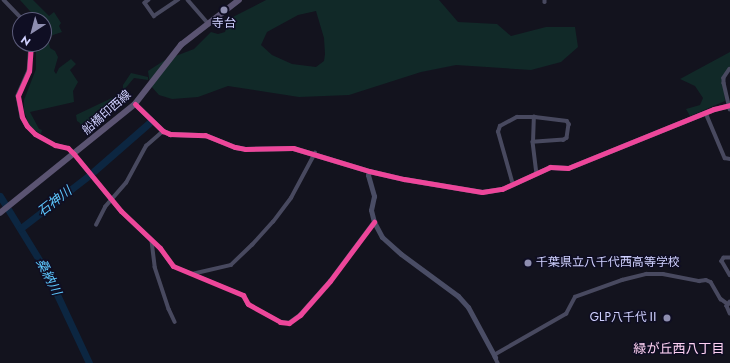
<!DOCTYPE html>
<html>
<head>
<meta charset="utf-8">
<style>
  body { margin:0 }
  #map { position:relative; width:730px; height:363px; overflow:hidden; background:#13131e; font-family:Jost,"Noto Sans JP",sans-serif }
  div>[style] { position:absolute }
  .green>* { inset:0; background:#112928 }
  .river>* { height:7px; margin:-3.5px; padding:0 3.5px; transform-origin:3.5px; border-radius:3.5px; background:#0c2641 }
  .street>* { height:3.5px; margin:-1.75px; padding:0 1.75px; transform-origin:1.75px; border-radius:1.75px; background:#48495f }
  .secondary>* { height:5px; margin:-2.5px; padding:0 2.5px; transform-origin:2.5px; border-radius:2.5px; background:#4a4d65 }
  .primary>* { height:5.5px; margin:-2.75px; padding:0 2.75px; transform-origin:2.75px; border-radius:2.75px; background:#5b5472 }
  .cycleway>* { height:5px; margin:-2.5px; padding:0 2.5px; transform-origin:2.5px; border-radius:2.5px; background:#ed469a }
  .dots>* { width:11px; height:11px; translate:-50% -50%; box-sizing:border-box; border:2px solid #0f0e23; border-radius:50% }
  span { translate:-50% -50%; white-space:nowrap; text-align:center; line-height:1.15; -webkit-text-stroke:3px #0f0e23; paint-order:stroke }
  .poi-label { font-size:12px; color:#d0d1ff }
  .left { translate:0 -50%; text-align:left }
  .right { translate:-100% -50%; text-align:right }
  .street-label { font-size:12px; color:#d0d1ff }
  .water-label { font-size:13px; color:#5ec9ff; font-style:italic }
  .neighbourhood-label { font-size:13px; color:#ffd2f4 }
  .north { position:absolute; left:12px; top:12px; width:40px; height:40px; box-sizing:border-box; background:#0f0e23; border:1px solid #5c5c7b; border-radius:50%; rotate:216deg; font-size:11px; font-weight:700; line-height:16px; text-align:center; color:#d0d1ff }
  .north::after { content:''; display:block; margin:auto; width:14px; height:18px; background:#8e8eb0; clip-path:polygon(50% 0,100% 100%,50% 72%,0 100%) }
</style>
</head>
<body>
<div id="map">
  <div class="green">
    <i style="clip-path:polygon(20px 0,33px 0,49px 16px,54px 12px,61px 23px,59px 26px,62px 32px,53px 35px,48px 39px,50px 48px,55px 51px,58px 57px,54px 71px,56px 74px,59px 68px,71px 59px,76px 64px,70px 70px,78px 82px,73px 91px,74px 102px,30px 112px,39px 129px,42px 130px,41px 134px,30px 127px,24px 111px,24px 100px,36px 69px,36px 44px,44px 44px,44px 20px,38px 20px)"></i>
    <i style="clip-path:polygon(evenodd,266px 0,439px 0,458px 22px,497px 24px,511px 36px,546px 27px,575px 27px,578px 47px,561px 62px,531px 70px,456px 65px,421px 72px,349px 95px,299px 97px,228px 86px,198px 97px,172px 99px,159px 95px,150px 85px,148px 71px,165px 60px,194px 49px,211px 32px,218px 34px,225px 32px,229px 19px,266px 0,316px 11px,324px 38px,325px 54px,324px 61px,316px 67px,292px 64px,272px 55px,261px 45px,267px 32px,298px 15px,316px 11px)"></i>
    <i style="clip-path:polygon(730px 52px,730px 66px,723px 76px,725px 101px,690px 116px,686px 109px,700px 105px,703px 98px,695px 86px,680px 79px)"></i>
    <i style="clip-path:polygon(131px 73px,148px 77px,148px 80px,134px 78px,123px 91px,124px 94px,117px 100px,115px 100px,98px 110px,89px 120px,90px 125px,82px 131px,80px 123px,77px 121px,76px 115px,116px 96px,123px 89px,123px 85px)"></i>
  </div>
  <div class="river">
    <i style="left:94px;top:171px;width:73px;rotate:-41.1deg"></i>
    <i style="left:0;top:196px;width:88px;rotate:58.5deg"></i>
    <i style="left:46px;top:271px;width:102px;rotate:64.9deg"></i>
    <i style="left:21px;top:228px;width:85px;rotate:-37.8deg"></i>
  </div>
  <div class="street">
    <i style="left:4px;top:0;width:28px;rotate:46deg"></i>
    <i style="left:149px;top:0;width:5px;rotate:143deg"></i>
    <i style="left:145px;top:3px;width:16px;rotate:55deg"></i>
    <i style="left:154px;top:16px;width:29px;rotate:-34deg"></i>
    <i style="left:188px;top:0;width:32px;rotate:49deg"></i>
    <i style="left:545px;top:0;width:2px;rotate:90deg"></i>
    <i style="left:31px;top:44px;width:27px;rotate:94deg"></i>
    <i style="left:29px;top:71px;width:27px;rotate:114deg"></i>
    <i style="left:18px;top:96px;width:21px;rotate:79deg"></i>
    <i style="left:22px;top:117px;width:10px;rotate:61deg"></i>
    <i style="left:27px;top:126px;width:11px;rotate:45deg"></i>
    <i style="left:35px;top:134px;width:23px;rotate:29deg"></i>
    <i style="left:55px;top:145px;width:13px;rotate:13deg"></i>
    <i style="left:68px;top:148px;width:8px;rotate:45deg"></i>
    <i style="left:74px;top:154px;width:74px;rotate:50.5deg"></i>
    <i style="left:121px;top:211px;width:54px;rotate:43.5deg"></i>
    <i style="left:160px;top:248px;width:22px;rotate:54deg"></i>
    <i style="left:173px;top:266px;width:76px;rotate:22.5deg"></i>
    <i style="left:243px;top:295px;width:10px;rotate:61deg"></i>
    <i style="left:248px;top:304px;width:37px;rotate:29deg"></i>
    <i style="left:280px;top:322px;width:9px;rotate:6deg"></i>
    <i style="left:289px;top:323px;width:14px;rotate:-36deg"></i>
    <i style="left:300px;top:315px;width:45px;rotate:-48.6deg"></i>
    <i style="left:330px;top:281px;width:74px;rotate:-53.3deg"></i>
    <i style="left:730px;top:69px;width:11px;rotate:124deg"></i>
    <i style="left:724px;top:78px;width:5px;rotate:90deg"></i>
    <i style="left:724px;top:83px;width:27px;rotate:77deg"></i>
    <i style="left:706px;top:113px;width:49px;rotate:67.1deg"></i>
    <i style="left:725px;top:158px;width:5px;rotate:11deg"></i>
    <i style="left:533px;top:142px;width:31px;rotate:83deg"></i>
    <i style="left:513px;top:185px;width:55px;rotate:-105.8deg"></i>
    <i style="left:498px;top:132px;width:6px;rotate:-72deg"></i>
    <i style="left:500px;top:126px;width:19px;rotate:-28deg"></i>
    <i style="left:517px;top:117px;width:18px"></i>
    <i style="left:535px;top:117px;width:32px;rotate:7deg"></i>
    <i style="left:567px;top:121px;width:4px;rotate:56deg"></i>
    <i style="left:569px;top:124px;width:14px;rotate:98deg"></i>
    <i style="left:567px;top:138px;width:4px;rotate:146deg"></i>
    <i style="left:564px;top:140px;width:31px;rotate:176deg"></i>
    <i style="left:533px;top:142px;width:25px;rotate:-88deg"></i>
    <i style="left:96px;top:225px;width:20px;rotate:-63deg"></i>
    <i style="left:105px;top:207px;width:32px;rotate:-49deg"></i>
    <i style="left:126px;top:183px;width:42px;rotate:-61.6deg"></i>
    <i style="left:146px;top:146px;width:23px;rotate:-41deg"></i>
    <i style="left:152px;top:241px;width:26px;rotate:83deg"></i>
    <i style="left:155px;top:267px;width:44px;rotate:71.6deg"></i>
    <i style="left:169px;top:309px;width:14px;rotate:65deg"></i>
    <i style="left:730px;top:258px;width:6px;rotate:180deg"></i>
    <i style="left:724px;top:258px;width:4px;rotate:124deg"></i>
    <i style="left:722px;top:261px;width:16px;rotate:60deg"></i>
    <i style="left:192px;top:274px;width:40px;rotate:-13deg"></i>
    <i style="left:231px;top:265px;width:29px;rotate:-44deg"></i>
    <i style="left:252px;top:245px;width:31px;rotate:-48deg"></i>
    <i style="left:273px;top:222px;width:30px;rotate:-53deg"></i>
    <i style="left:291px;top:198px;width:51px;rotate:-61.9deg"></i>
    <i style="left:730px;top:302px;width:5px;rotate:127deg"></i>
    <i style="left:727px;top:306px;width:8px;rotate:67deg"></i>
    <i style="left:494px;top:355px;width:83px;rotate:-29.7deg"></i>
    <i style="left:566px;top:314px;width:19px;rotate:-62deg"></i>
    <i style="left:575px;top:297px;width:50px;rotate:-19.9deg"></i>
    <i style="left:622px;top:280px;width:25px;rotate:-14deg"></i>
    <i style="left:646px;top:274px;width:17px"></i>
    <i style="left:663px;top:274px;width:37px;rotate:11deg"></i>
    <i style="left:699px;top:281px;width:7px;rotate:-8deg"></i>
    <i style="left:706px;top:280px;width:5px;rotate:22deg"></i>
    <i style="left:711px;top:282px;width:20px;rotate:60deg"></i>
    <i style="left:721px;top:299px;width:9px;rotate:36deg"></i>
    <i style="left:495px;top:357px;width:7px;rotate:63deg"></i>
  </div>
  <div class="secondary">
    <i style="left:135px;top:104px;width:39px;rotate:44deg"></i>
    <i style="left:163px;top:131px;width:8px;rotate:23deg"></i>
    <i style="left:170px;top:134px;width:35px;rotate:2deg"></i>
    <i style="left:205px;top:135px;width:32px;rotate:22deg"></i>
    <i style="left:235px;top:147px;width:10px;rotate:11deg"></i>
    <i style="left:245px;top:149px;width:48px;rotate:-1.2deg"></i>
    <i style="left:293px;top:148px;width:79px;rotate:16.8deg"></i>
    <i style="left:369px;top:171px;width:36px;rotate:13deg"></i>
    <i style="left:404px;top:179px;width:79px;rotate:9.5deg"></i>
    <i style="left:482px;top:192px;width:20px;rotate:-9deg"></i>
    <i style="left:502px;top:189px;width:53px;rotate:-24.6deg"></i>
    <i style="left:550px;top:167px;width:18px;rotate:3deg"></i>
    <i style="left:568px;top:168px;width:157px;rotate:-22deg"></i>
    <i style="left:714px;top:109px;width:16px;rotate:-14deg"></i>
    <i style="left:369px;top:171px;width:4px;rotate:104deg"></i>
    <i style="left:368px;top:175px;width:22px;rotate:74deg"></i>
    <i style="left:374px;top:196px;width:14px;rotate:102deg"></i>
    <i style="left:371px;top:210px;width:12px;rotate:76deg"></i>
    <i style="left:374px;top:222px;width:17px;rotate:62deg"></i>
    <i style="left:382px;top:237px;width:25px;rotate:42deg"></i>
    <i style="left:401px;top:254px;width:71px;rotate:36.4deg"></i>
    <i style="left:458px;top:296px;width:15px;rotate:48deg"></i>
    <i style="left:468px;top:307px;width:57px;rotate:61.6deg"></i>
  </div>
  <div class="primary">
    <i style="left:0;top:213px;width:174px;rotate:-38.9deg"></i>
    <i style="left:135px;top:104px;width:75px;rotate:-52.1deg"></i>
    <i style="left:181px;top:45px;width:73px;rotate:-37.8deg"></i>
  </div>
  <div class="cycleway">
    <i style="left:31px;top:44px;width:27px;rotate:94deg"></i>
    <i style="left:29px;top:71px;width:27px;rotate:114deg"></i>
    <i style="left:18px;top:96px;width:21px;rotate:79deg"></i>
    <i style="left:22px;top:117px;width:10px;rotate:61deg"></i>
    <i style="left:27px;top:126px;width:11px;rotate:45deg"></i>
    <i style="left:35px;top:134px;width:23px;rotate:29deg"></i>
    <i style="left:55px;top:145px;width:13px;rotate:13deg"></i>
    <i style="left:68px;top:148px;width:8px;rotate:45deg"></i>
    <i style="left:74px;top:154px;width:74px;rotate:50.5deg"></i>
    <i style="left:121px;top:211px;width:54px;rotate:43.5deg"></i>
    <i style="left:160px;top:248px;width:22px;rotate:54deg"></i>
    <i style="left:173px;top:266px;width:76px;rotate:22.5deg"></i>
    <i style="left:243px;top:295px;width:10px;rotate:61deg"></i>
    <i style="left:248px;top:304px;width:37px;rotate:29deg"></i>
    <i style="left:280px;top:322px;width:9px;rotate:6deg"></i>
    <i style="left:289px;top:323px;width:14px;rotate:-36deg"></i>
    <i style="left:300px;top:315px;width:45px;rotate:-48.6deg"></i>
    <i style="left:330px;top:281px;width:74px;rotate:-53.3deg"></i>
    <i style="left:135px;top:104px;width:39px;rotate:44deg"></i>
    <i style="left:163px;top:131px;width:8px;rotate:23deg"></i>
    <i style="left:170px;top:134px;width:35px;rotate:2deg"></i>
    <i style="left:205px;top:135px;width:32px;rotate:22deg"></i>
    <i style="left:235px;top:147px;width:10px;rotate:11deg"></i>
    <i style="left:245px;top:149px;width:48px;rotate:-1.2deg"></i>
    <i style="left:293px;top:148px;width:79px;rotate:16.8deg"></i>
    <i style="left:369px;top:171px;width:36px;rotate:13deg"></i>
    <i style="left:404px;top:179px;width:79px;rotate:9.5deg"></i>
    <i style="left:482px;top:192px;width:20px;rotate:-9deg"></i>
    <i style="left:502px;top:189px;width:53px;rotate:-24.6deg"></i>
    <i style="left:550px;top:167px;width:18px;rotate:3deg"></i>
    <i style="left:568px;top:168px;width:157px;rotate:-22deg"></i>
    <i style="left:714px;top:109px;width:16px;rotate:-14deg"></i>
  </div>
  <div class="dots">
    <i style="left:224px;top:10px;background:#8e8eb0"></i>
    <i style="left:528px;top:263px;background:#8e8eb0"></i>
    <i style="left:667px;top:318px;background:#8e8eb0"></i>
  </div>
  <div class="poi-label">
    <span style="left:224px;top:24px">寺台</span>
    <span class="left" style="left:536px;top:263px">千葉県立八千代西高等学校</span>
    <span class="right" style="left:659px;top:318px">GLP八千代Ⅱ</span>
  </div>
  <div class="street-label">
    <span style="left:107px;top:113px;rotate:-41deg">船橋印西線</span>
  </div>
  <div class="water-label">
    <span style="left:55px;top:202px;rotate:-38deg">石神川</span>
    <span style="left:48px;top:277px;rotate:63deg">桑納川</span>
  </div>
  <div class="neighbourhood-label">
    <span style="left:679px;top:349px">緑が丘西八丁目</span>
  </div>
  <div class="north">N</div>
</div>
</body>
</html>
